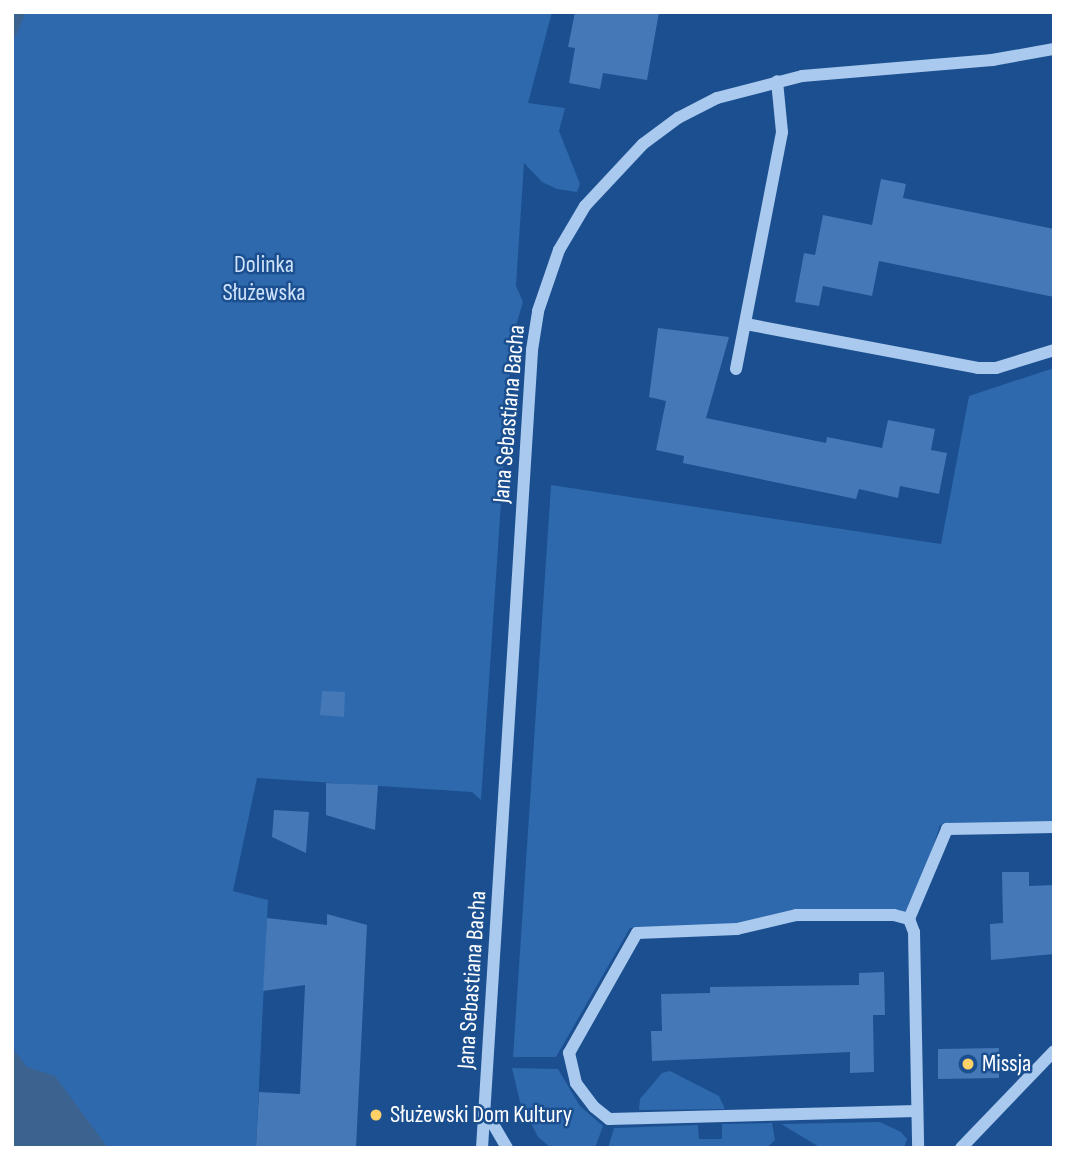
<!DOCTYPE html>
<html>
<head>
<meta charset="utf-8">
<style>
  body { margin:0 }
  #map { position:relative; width:1066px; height:1160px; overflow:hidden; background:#1b4f8f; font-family:"Sofia Sans Condensed",sans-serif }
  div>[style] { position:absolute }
  .green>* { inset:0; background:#2e69ad }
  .water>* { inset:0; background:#3c6290 }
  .stream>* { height:9px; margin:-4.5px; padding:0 4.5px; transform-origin:4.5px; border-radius:4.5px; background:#3c6290 }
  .building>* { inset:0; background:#4478b7 }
  .minor>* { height:12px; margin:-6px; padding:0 6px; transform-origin:6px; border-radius:6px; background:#a9c9ee }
  .dots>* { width:19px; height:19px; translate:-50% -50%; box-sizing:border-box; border:4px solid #1b4f8f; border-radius:50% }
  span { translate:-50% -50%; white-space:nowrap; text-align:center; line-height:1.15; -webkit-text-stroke:5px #1b4f8f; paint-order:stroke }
  .park-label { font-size:24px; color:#cfe3fa }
  .street-label { font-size:24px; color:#fff }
  .poi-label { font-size:24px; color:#fff }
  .left { translate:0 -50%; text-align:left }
  .frame { position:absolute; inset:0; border:14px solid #fff; pointer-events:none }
</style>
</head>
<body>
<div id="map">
  <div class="green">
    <i style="clip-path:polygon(12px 12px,552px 12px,528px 103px,565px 108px,559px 131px,580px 184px,577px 192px,557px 189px,542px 182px,524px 163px,516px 286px,523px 302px,512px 339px,481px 800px,472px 792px,257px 778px,233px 891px,268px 900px,256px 1148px,12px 1148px)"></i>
    <i style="clip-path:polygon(1054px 368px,1054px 822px,940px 825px,911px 917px,630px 928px,556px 1057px,513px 1057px,551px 485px,941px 544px,969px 396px)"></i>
    <i style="clip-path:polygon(512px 1068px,558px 1069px,580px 1106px,603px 1126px,595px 1148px,551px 1148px,538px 1137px,520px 1102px)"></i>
    <i style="clip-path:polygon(670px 1071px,719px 1096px,725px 1109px,639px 1110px,640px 1099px,662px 1073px)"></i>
    <i style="clip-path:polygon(880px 1122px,901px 1132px,907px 1139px,904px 1148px,821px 1148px,781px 1124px)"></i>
    <i style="clip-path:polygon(772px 1123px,775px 1140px,767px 1148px,608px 1148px,614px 1128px,698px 1125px,699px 1139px,722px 1139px,722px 1124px)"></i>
  </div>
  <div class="water">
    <i style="clip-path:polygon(12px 1047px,27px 1067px,55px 1076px,108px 1148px,12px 1148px)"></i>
  </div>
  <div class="stream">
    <i style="left:12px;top:32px;width:22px;rotate:-68deg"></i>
  </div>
  <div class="building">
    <i style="clip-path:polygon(575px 12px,659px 12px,647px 80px,603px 73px,600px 89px,569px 83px,575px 48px,568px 47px)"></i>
    <i style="clip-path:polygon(881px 179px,906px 184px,903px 198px,1054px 229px,1054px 297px,879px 261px,872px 296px,823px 286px,819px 306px,795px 302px,804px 253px,815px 255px,823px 215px,872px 225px)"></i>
    <i style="clip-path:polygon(658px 328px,729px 337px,706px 418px,826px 443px,827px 437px,882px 448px,888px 420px,935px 429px,931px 450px,947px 453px,939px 494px,900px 486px,898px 498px,859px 489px,856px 499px,683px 463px,684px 456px,656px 450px,666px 401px,649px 397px)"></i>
    <i style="clip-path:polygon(322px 691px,345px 692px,344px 717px,320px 715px)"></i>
    <i style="clip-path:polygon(326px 783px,378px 785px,375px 830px,326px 815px)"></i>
    <i style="clip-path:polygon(274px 810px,309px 812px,306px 853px,272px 837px)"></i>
    <i style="clip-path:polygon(1002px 872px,1029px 872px,1029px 886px,1054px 885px,1054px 954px,991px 960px,990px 924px,1003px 923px)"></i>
    <i style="clip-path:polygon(327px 914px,367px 925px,356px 1148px,256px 1147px,259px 1092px,300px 1094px,305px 985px,263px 991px,267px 918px,327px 925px)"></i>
    <i style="clip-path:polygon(884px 972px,885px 1015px,873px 1015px,874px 1072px,850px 1073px,850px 1052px,652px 1061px,651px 1031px,662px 1031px,661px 994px,710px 993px,710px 987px,859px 985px,859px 973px)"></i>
    <i style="clip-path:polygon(999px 1048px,999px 1078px,938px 1079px,938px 1049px)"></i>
  </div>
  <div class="minor">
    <i style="left:746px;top:324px;width:236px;rotate:10.7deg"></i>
    <i style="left:978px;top:368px;width:18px"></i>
    <i style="left:996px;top:368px;width:61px;rotate:-17.2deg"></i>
    <i style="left:736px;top:369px;width:241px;rotate:-79deg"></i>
    <i style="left:782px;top:132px;width:51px;rotate:-95.6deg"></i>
    <i style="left:909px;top:919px;width:98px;rotate:-67.1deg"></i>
    <i style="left:947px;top:829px;width:107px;rotate:-1.1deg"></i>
    <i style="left:917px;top:1111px;width:308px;rotate:178.5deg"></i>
    <i style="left:609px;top:1119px;width:19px;rotate:-141deg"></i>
    <i style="left:594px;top:1107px;width:30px;rotate:-127deg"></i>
    <i style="left:576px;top:1083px;width:31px;rotate:-103deg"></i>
    <i style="left:569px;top:1053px;width:138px;rotate:-60.5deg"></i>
    <i style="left:637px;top:933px;width:100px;rotate:-2.3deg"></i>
    <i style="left:737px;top:929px;width:61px;rotate:-13.3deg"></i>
    <i style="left:796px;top:915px;width:98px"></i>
    <i style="left:894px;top:915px;width:16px;rotate:15deg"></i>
    <i style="left:909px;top:919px;width:14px;rotate:69deg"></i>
    <i style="left:914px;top:932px;width:216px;rotate:88.9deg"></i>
    <i style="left:486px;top:1112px;width:42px;rotate:59.7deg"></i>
    <i style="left:482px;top:1148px;width:800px;rotate:-86.41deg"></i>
    <i style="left:532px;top:350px;width:39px;rotate:-81deg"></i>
    <i style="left:538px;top:311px;width:65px;rotate:-71deg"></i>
    <i style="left:559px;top:250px;width:51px;rotate:-59.4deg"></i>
    <i style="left:585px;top:206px;width:85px;rotate:-46.9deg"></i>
    <i style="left:643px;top:144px;width:44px;rotate:-36.6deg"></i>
    <i style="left:678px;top:118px;width:44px;rotate:-27.1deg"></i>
    <i style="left:717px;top:98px;width:88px;rotate:-14.5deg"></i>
    <i style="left:802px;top:76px;width:191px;rotate:-4.8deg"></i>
    <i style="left:992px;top:60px;width:63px;rotate:-10.1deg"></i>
    <i style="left:961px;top:1148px;width:134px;rotate:-46.2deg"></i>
  </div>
  <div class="dots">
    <i style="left:968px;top:1064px;background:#ffd166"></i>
    <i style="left:376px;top:1115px;background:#ffd166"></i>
  </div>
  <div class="park-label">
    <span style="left:264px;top:279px">Dolinka<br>Służewska</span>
  </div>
  <div class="street-label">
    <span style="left:509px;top:414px;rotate:-85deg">Jana Sebastiana Bacha</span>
    <span style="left:472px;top:980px;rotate:-86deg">Jana Sebastiana Bacha</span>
  </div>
  <div class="poi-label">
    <span class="left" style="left:982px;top:1064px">Missja</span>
    <span class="left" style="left:390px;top:1115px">Służewski Dom Kultury</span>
  </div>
  <div class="frame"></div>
</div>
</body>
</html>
